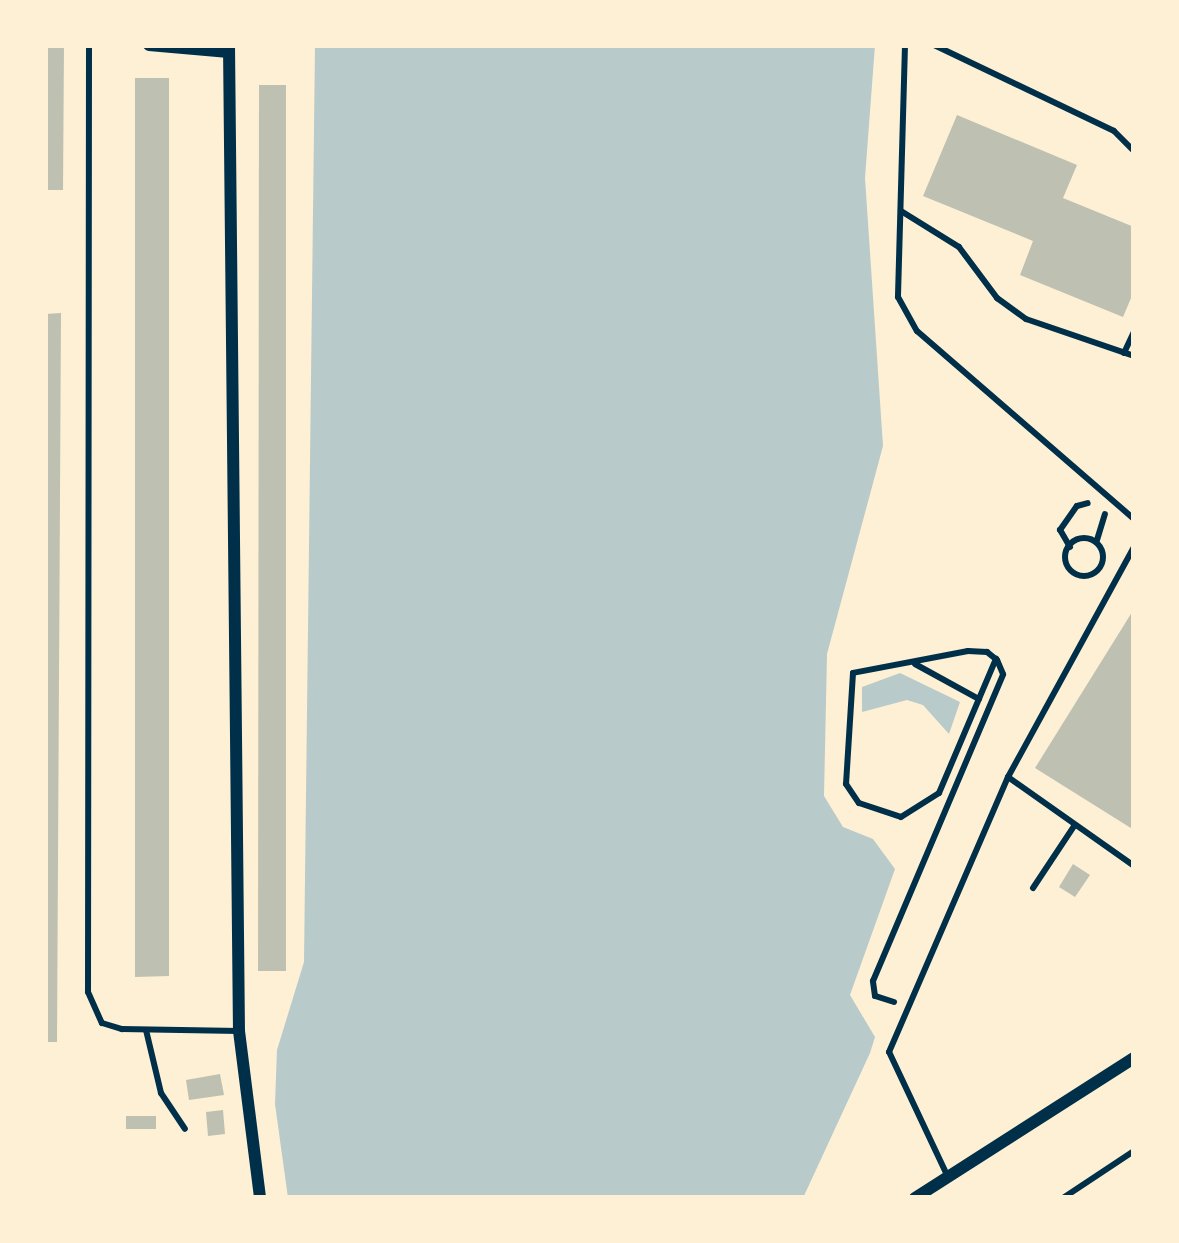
<!DOCTYPE html>
<html>
<head>
<meta charset="utf-8">
<style>
  body { margin:0 }
  #map { position:relative; width:1179px; height:1243px; overflow:hidden; background:#fdf0d5; font-family:"PT Sans",sans-serif }
  div>[style] { position:absolute }
  .green>* { inset:0; background:#b9caca }
  .building>* { inset:0; background:#bec0b2 }
  .path>* { height:6px; margin:-3px; padding:0 3px; transform-origin:3px; border-radius:3px; background:#003049 }
  .path>.ring { margin:-3px; padding:0; box-sizing:content-box; background:none; border:6px solid #003049; border-radius:50% }
  .service>* { height:6px; margin:-3px; padding:0 3px; transform-origin:3px; border-radius:3px; background:#003049 }
  .minor>* { height:12px; margin:-6px; padding:0 6px; transform-origin:6px; border-radius:6px; background:#003049 }
  span { translate:-50% -50%; white-space:nowrap; text-align:center; line-height:1.15; -webkit-text-stroke:9px #fdf0d5; paint-order:stroke }
  .frame { position:absolute; inset:0; border:48px solid #fdf0d5; pointer-events:none }
</style>
</head>
<body>
<div id="map">
  <div class="green">
    <i style="clip-path:polygon(315px 45px,875px 45px,865px 178px,883px 446px,827px 654px,824px 796px,843px 827px,873px 839px,895px 869px,850px 995px,875px 1037px,870px 1053px,803px 1198px,288px 1198px,275px 1104px,277px 1050px,304px 962px)"></i>
    <i style="clip-path:polygon(900px 673px,960px 702px,949px 734px,923px 705px,907px 700px,862px 712px,862px 687px)"></i>
  </div>
  <div class="building">
    <i style="clip-path:polygon(45px 45px,64px 45px,63px 190px,45px 190px)"></i>
    <i style="clip-path:polygon(135px 78px,169px 78px,169px 976px,135px 977px)"></i>
    <i style="clip-path:polygon(259px 85px,286px 85px,286px 971px,258px 971px)"></i>
    <i style="clip-path:polygon(957px 115px,1077px 165px,1063px 198px,1134px 227px,1134px 291px,1123px 317px,1020px 275px,1033px 241px,923px 196px)"></i>
    <i style="clip-path:polygon(61px 313px,57px 1042px,45px 1042px,45px 314px)"></i>
    <i style="clip-path:polygon(1134px 609px,1134px 830px,1035px 768px)"></i>
    <i style="clip-path:polygon(1073px 864px,1090px 875px,1075px 897px,1059px 887px)"></i>
    <i style="clip-path:polygon(220px 1074px,224px 1095px,189px 1100px,186px 1080px)"></i>
    <i style="clip-path:polygon(223px 1110px,225px 1134px,208px 1136px,206px 1112px)"></i>
    <i style="clip-path:polygon(126px 1116px,156px 1116px,156px 1129px,126px 1129px)"></i>
  </div>
  <div class="path">
    <i class="ring" style="left:1065px;top:538px;width:32px;height:32px"></i>
    <i style="left:1097px;top:540px;width:27px;rotate:-73deg"></i>
    <i style="left:1070px;top:547px;width:20px;rotate:-120deg"></i>
    <i style="left:1060px;top:530px;width:29px;rotate:-55deg"></i>
    <i style="left:1077px;top:506px;width:11px;rotate:-15deg"></i>
    <i style="left:915px;top:664px;width:73px;rotate:28.7deg"></i>
    <i style="left:894px;top:1002px;width:20px;rotate:-162deg"></i>
    <i style="left:875px;top:996px;width:15px;rotate:-98deg"></i>
    <i style="left:873px;top:981px;width:333px;rotate:-67deg"></i>
    <i style="left:1003px;top:674px;width:15px;rotate:-113deg"></i>
    <i style="left:997px;top:660px;width:13px;rotate:-141deg"></i>
    <i style="left:987px;top:652px;width:19px;rotate:-177deg"></i>
    <i style="left:968px;top:651px;width:117px;rotate:169.2deg"></i>
    <i style="left:853px;top:673px;width:111px;rotate:93.6deg"></i>
    <i style="left:846px;top:784px;width:23px;rotate:56deg"></i>
    <i style="left:859px;top:803px;width:44px;rotate:18.4deg"></i>
    <i style="left:901px;top:817px;width:45px;rotate:-32.3deg"></i>
    <i style="left:939px;top:793px;width:146px;rotate:-67deg"></i>
    <i style="left:1063px;top:1198px;width:85px;rotate:-33.5deg"></i>
  </div>
  <div class="service">
    <i style="left:89px;top:45px;width:947px;rotate:90.06deg"></i>
    <i style="left:88px;top:992px;width:34px;rotate:66deg"></i>
    <i style="left:102px;top:1023px;width:21px;rotate:17deg"></i>
    <i style="left:122px;top:1029px;width:117px;rotate:1deg"></i>
    <i style="left:905px;top:45px;width:252px;rotate:91.6deg"></i>
    <i style="left:898px;top:297px;width:39px;rotate:61deg"></i>
    <i style="left:917px;top:331px;width:287px;rotate:40.9deg"></i>
    <i style="left:934px;top:45px;width:199px;rotate:25.5deg"></i>
    <i style="left:1114px;top:131px;width:28px;rotate:45deg"></i>
    <i style="left:901px;top:211px;width:68px;rotate:31.8deg"></i>
    <i style="left:959px;top:247px;width:64px;rotate:53.3deg"></i>
    <i style="left:997px;top:298px;width:36px;rotate:36deg"></i>
    <i style="left:1026px;top:319px;width:114px;rotate:18.9deg"></i>
    <i style="left:1124px;top:353px;width:23px;rotate:-65deg"></i>
    <i style="left:1008px;top:777px;width:154px;rotate:35.2deg"></i>
    <i style="left:1033px;top:888px;width:74px;rotate:-56.5deg"></i>
    <i style="left:146px;top:1030px;width:65px;rotate:76.6deg"></i>
    <i style="left:161px;top:1093px;width:43px;rotate:56.3deg"></i>
    <i style="left:947px;top:1175px;width:136px;rotate:-115.2deg"></i>
    <i style="left:889px;top:1052px;width:300px;rotate:-66.6deg"></i>
    <i style="left:1008px;top:777px;width:262px;rotate:-61.3deg"></i>
  </div>
  <div class="minor">
    <i style="left:149px;top:45px;width:80px;rotate:5deg"></i>
    <i style="left:229px;top:45px;width:986px;rotate:89.42deg"></i>
    <i style="left:239px;top:1031px;width:168px;rotate:82.8deg"></i>
    <i style="left:915px;top:1198px;width:260px;rotate:-32.6deg"></i>
  </div>
  <div class="frame"></div>
</div>
</body>
</html>
